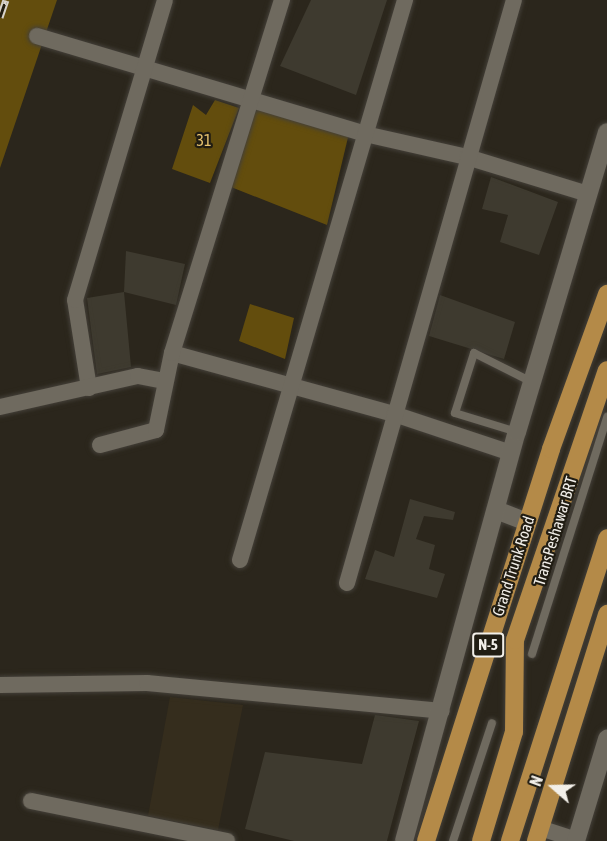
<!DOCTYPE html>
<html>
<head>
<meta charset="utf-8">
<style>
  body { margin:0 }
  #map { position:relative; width:607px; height:841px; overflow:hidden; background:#2b261c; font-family:"Asap Condensed",sans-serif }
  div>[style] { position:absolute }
  .commercial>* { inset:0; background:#352d1d }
  .green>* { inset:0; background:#634d0d }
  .building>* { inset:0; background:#3e3a2f }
  .roads { filter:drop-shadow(0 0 2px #444039) drop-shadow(0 0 2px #444039) }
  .service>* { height:8px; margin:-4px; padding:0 4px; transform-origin:4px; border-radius:4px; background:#6f6a5f }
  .minor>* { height:16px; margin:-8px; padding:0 8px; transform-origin:8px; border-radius:8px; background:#6f6a5f }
  .tertiary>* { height:18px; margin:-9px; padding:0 9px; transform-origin:9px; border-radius:9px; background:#6f6a5f }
  .trunk>* { height:18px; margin:-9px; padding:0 9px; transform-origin:9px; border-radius:9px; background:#b48a48 }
  .rail>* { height:7px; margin-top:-3.5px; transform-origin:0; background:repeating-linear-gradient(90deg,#211d13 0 14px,#d7d3cd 0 28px); box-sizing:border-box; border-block:2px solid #d7d3cd }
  span { translate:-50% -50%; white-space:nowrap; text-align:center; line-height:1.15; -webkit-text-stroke:4.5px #211d13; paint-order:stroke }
  .shield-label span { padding:2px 4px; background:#211d13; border:2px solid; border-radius:4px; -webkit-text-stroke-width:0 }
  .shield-label { font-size:15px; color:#f2efe9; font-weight:700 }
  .park-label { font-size:16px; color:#e8c46f }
  .street-label { font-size:16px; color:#f2efe9 }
  .north { position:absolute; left:523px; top:757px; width:60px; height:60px; -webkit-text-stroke:4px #211d13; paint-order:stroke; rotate:290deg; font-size:16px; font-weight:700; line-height:24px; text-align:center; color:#f2efe9 }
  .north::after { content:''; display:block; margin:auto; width:21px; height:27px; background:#f2efe9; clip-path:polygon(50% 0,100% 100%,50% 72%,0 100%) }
</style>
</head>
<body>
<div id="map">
  <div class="commercial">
    <i style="clip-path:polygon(170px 697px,243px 705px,218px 830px,148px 816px)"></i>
  </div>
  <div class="green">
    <i style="clip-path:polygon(0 0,57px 0,0 168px)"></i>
    <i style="clip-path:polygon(215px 100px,239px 108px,210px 183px,172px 169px,193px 105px,206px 115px)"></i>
    <i style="clip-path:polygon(251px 108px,350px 129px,327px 225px,226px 185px)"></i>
    <i style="clip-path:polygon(250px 304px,294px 318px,285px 359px,239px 341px)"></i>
  </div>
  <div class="building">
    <i style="clip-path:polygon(311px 0,387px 0,356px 95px,280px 66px)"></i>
    <i style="clip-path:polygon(491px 177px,558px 202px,539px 255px,500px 242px,508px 215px,482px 209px)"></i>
    <i style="clip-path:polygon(126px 251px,185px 264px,176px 305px,124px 292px)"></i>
    <i style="clip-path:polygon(124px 292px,131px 367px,97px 374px,87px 298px)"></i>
    <i style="clip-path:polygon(440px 295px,515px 322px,504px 359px,429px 336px)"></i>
    <i style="clip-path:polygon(410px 499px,455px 512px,453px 520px,424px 516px,416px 539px,435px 545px,429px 569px,445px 574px,437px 598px,365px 579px,375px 550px,394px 557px)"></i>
    <i style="clip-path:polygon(375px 715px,419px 721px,387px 841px,294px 841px,245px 829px,265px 752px,362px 764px)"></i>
  </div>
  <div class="roads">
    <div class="service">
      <i style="left:517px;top:432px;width:65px;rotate:-163deg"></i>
      <i style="left:455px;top:413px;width:63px;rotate:-72.4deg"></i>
      <i style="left:474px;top:353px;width:65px;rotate:26.6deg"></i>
      <i style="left:532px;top:654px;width:249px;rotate:-72.4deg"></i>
      <i style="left:453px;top:841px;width:124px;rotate:-71.7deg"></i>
    </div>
    <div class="minor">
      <i style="left:37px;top:36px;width:342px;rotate:16.6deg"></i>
      <i style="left:365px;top:134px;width:105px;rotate:12.7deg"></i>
      <i style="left:467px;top:157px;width:127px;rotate:17deg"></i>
      <i style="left:172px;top:353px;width:230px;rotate:15.4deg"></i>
      <i style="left:394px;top:414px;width:123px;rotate:18.4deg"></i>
      <i style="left:89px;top:388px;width:89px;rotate:-99deg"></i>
      <i style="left:75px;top:300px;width:313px;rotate:-73.3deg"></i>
      <i style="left:0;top:407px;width:141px;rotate:-12.7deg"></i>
      <i style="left:138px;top:376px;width:26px;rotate:11deg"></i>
      <i style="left:100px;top:445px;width:58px;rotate:-15deg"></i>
      <i style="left:156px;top:430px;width:79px;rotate:-78.3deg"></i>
      <i style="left:172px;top:353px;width:370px;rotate:-72.7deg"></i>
      <i style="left:240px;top:560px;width:584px;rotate:-73.58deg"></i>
      <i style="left:347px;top:583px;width:606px;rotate:-74.02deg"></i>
      <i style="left:0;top:685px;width:147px;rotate:-0.8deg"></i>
      <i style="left:147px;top:683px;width:296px;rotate:5.4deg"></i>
      <i style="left:31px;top:801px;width:200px;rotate:11.5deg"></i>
      <i style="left:540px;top:828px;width:38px;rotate:18deg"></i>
    </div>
    <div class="tertiary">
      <i style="left:496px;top:510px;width:33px;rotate:21deg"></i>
      <i style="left:404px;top:841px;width:424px;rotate:-74.6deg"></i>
      <i style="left:517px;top:432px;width:313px;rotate:-73.3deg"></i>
      <i style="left:576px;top:841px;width:107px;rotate:-73.1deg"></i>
    </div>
    <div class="trunk">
      <i style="left:426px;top:841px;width:411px;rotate:-72.3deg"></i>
      <i style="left:551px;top:449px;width:165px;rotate:-70.1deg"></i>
      <i style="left:481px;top:841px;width:114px;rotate:-73.2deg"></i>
      <i style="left:514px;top:732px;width:92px;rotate:-89.4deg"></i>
      <i style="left:515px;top:640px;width:285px;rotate:-71.2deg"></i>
      <i style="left:510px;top:841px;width:318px;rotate:-72.2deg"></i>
      <i style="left:536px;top:841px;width:238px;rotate:-72.6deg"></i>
    </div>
  </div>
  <div class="rail">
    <i style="left:0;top:17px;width:18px;rotate:-71deg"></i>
  </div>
  <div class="shield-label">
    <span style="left:488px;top:645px">N-5</span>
  </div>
  <div class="park-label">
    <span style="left:204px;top:140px">31</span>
  </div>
  <div class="street-label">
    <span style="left:555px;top:531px;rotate:-73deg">TransPeshawar BRT</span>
    <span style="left:513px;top:566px;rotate:-72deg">Grand Trunk Road</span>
  </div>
  <div class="north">N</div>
</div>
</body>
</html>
